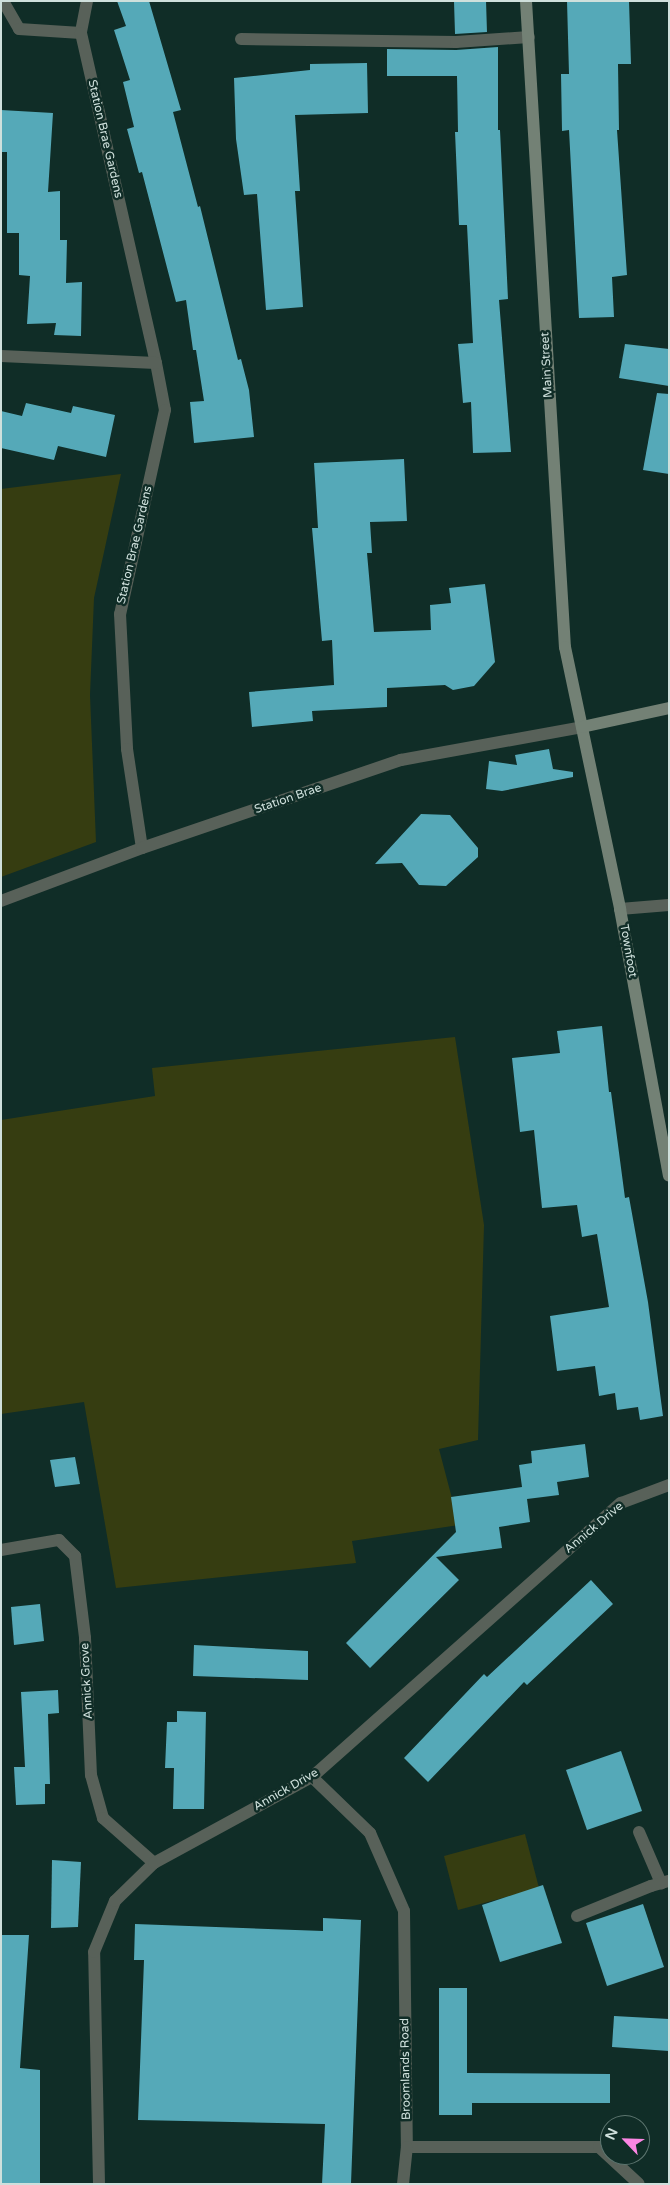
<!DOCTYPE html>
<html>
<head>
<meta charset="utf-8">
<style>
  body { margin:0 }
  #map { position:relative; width:670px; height:2185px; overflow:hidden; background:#102d27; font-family:"Varela Round",sans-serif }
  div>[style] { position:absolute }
  .green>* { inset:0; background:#363d11 }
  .building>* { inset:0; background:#55a9b8 }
  .minor>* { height:12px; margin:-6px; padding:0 6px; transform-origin:6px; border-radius:6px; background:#586159 }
  .secondary>* { height:12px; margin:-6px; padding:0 6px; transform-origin:6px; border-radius:6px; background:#738175 }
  span { translate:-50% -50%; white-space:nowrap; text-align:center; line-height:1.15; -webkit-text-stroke:5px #102d27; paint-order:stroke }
  .street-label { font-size:12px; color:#cfe0dc }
  .frame { position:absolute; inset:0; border:2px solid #cfe0dc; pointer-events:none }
  .north { position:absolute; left:600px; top:2115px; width:50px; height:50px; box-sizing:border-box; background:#102d27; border:1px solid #5c756f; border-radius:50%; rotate:294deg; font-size:14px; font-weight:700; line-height:20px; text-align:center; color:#cfe0dc }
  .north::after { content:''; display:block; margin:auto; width:18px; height:22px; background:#fc86e4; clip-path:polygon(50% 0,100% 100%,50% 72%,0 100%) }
</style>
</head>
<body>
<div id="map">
  <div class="green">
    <i style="clip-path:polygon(121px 474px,94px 598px,90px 695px,96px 842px,1px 877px,1px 489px)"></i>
    <i style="clip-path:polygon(455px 1037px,484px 1225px,478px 1440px,439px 1449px,459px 1525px,352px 1541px,356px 1563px,116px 1588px,84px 1402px,1px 1414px,1px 1120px,155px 1096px,152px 1068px)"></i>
    <i style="clip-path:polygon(525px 1834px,539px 1888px,458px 1910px,444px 1856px)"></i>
  </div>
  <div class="building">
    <i style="clip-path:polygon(117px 1px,149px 1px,181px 110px,173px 112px,198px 207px,200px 206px,238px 360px,241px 359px,249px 390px,254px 437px,194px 443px,190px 402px,204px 401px,196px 350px,193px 350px,186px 300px,176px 302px,142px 172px,139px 173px,127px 129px,134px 127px,123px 82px,130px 80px,114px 30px,126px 26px)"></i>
    <i style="clip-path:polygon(454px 1px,486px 1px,487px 32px,455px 34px)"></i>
    <i style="clip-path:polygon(567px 1px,629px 1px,631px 64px,618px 64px,619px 130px,617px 130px,627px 275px,612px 277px,614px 317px,579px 318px,569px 130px,562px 131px,561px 74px,569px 74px)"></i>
    <i style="clip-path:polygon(498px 47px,498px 130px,500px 130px,508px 299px,499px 300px,511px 452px,473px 453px,471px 402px,463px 403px,458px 344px,473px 343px,467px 225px,459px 225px,455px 132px,458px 132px,457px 76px,387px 76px,387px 49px,456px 50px)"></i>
    <i style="clip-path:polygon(367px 63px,368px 113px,295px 115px,300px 191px,295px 191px,303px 307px,266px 310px,257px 194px,244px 195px,236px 139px,234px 78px,310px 70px,310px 64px)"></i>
    <i style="clip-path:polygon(1px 110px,53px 113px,48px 192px,60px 191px,60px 240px,67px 240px,66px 283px,82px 282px,81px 336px,54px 335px,56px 323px,27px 324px,30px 276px,19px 275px,19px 233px,7px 233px,7px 152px,1px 152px)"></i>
    <i style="clip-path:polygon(625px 344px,669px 349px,669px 386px,619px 378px)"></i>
    <i style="clip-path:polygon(657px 393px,669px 394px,669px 474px,643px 470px)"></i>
    <i style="clip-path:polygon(26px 403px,71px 413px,73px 406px,115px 415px,106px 457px,58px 446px,54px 460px,1px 448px,1px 411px,22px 416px)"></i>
    <i style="clip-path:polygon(404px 459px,407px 521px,370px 522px,372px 553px,367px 553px,374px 632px,431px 630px,430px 605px,451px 603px,449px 588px,485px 584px,495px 662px,474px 686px,453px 690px,445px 685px,387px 688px,387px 707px,312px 711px,313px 721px,252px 727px,249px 692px,334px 685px,332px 640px,322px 641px,312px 528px,318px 528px,314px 463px)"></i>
    <i style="clip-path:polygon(549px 749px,553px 769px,573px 772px,573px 777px,502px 791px,486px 789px,489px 761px,517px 765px,515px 755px)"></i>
    <i style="clip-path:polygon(421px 814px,450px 815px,478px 848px,478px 857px,446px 886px,419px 885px,402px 863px,375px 864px)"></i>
    <i style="clip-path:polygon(602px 1026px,609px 1092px,611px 1092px,625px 1198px,629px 1197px,648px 1302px,663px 1416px,640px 1420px,638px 1407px,617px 1410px,615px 1393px,599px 1396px,595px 1366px,557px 1371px,550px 1316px,609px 1307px,597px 1234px,582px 1237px,577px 1205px,542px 1208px,534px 1130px,520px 1132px,512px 1058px,560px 1053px,557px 1031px)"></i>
    <i style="clip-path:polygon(585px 1444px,589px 1477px,557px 1482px,559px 1495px,527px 1499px,530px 1522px,499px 1527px,502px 1548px,436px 1557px,459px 1580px,370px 1668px,346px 1643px,456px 1532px,451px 1497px,522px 1487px,519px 1465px,532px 1463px,531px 1451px)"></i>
    <i style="clip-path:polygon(75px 1457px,80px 1484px,55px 1487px,50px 1460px)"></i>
    <i style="clip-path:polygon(591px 1580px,613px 1604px,527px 1685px,524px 1682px,428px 1782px,404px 1758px,484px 1674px,487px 1677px)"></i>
    <i style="clip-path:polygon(40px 1604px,44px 1641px,14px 1645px,11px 1607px)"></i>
    <i style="clip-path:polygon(194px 1645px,308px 1651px,308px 1680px,193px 1676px)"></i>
    <i style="clip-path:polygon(58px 1690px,59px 1713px,48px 1714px,50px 1784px,45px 1784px,45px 1804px,16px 1805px,14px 1767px,25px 1767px,21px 1692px)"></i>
    <i style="clip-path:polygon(177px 1711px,206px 1712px,204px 1809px,173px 1809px,174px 1768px,165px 1768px,167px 1722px,177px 1722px)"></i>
    <i style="clip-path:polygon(621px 1751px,642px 1811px,587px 1830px,566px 1770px)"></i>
    <i style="clip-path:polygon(52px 1860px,81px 1862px,78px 1927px,51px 1928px)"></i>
    <i style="clip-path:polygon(543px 1885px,562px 1943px,500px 1962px,482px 1905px)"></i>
    <i style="clip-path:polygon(643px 1904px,664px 1967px,607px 1986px,586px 1923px)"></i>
    <i style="clip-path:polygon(323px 1918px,361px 1920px,351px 2184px,322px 2184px,325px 2124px,138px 2120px,144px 1960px,134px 1960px,135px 1924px,323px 1931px)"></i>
    <i style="clip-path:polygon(1px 1935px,29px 1935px,20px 2068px,40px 2070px,40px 2184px,1px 2184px)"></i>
    <i style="clip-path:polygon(439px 1988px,467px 1988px,467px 2073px,610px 2074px,610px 2103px,472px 2103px,472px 2115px,439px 2115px)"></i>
    <i style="clip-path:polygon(614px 2016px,669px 2019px,669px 2051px,612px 2047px)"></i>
  </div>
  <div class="minor">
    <i style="left:3px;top:1px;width:32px;rotate:60deg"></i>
    <i style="left:19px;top:29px;width:62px;rotate:3.7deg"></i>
    <i style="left:87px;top:1px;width:33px;rotate:101deg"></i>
    <i style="left:81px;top:33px;width:338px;rotate:77.2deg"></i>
    <i style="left:156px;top:363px;width:48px;rotate:79.2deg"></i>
    <i style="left:165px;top:410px;width:209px;rotate:102.4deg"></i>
    <i style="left:120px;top:614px;width:135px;rotate:87deg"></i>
    <i style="left:127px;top:749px;width:100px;rotate:81.4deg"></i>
    <i style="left:241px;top:39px;width:215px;rotate:0.8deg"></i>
    <i style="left:456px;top:42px;width:73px;rotate:-3.9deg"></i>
    <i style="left:1px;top:356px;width:155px;rotate:2.6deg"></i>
    <i style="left:1px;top:901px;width:151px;rotate:-20.6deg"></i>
    <i style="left:142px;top:848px;width:274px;rotate:-18.8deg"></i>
    <i style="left:401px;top:760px;width:184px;rotate:-10.3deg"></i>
    <i style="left:620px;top:909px;width:49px;rotate:-4.7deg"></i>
    <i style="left:1px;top:1550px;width:59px;rotate:-9.8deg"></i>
    <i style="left:59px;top:1540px;width:23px;rotate:45deg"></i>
    <i style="left:75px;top:1556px;width:83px;rotate:83deg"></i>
    <i style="left:85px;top:1638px;width:137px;rotate:87.5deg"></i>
    <i style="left:91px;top:1775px;width:45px;rotate:74.4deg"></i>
    <i style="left:103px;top:1818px;width:68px;rotate:41.4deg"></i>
    <i style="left:312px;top:1777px;width:81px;rotate:44deg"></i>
    <i style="left:370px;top:1833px;width:85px;rotate:66.4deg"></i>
    <i style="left:404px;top:1911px;width:236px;rotate:89.3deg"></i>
    <i style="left:407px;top:2147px;width:192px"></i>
    <i style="left:599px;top:2147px;width:54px;rotate:42.8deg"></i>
    <i style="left:639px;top:1832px;width:56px;rotate:66.7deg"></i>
    <i style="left:577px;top:1916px;width:80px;rotate:-22.1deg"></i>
    <i style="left:651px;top:1886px;width:19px;rotate:-16deg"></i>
    <i style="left:99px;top:2184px;width:232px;rotate:-91.2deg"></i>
    <i style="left:94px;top:1952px;width:55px;rotate:-67.6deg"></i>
    <i style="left:115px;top:1901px;width:54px;rotate:-44.3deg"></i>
    <i style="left:154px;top:1863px;width:180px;rotate:-28.6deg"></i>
    <i style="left:312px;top:1777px;width:413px;rotate:-41.6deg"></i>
    <i style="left:621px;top:1503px;width:51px;rotate:-20.6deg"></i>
    <i style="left:403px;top:2184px;width:37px;rotate:-84deg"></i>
  </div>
  <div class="secondary">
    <i style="left:526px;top:1px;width:647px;rotate:86.55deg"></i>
    <i style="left:565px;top:647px;width:268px;rotate:78.1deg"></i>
    <i style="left:620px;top:909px;width:271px;rotate:79.6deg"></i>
    <i style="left:582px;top:727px;width:89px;rotate:-12.3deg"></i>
  </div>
  <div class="street-label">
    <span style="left:105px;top:139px;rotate:77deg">Station Brae Gardens</span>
    <span style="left:547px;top:365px;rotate:-93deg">Main Street</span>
    <span style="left:135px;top:545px;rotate:-77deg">Station Brae Gardens</span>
    <span style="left:288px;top:799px;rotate:-19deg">Station Brae</span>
    <span style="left:628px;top:951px;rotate:80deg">Townfoot</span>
    <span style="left:594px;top:1528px;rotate:-40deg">Annick Drive</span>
    <span style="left:87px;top:1681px;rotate:-93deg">Annick Grove</span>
    <span style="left:286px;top:1790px;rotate:-30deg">Annick Drive</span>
    <span style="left:406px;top:2069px;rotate:-91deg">Broomlands Road</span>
  </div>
  <div class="frame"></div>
  <div class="north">N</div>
</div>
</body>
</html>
